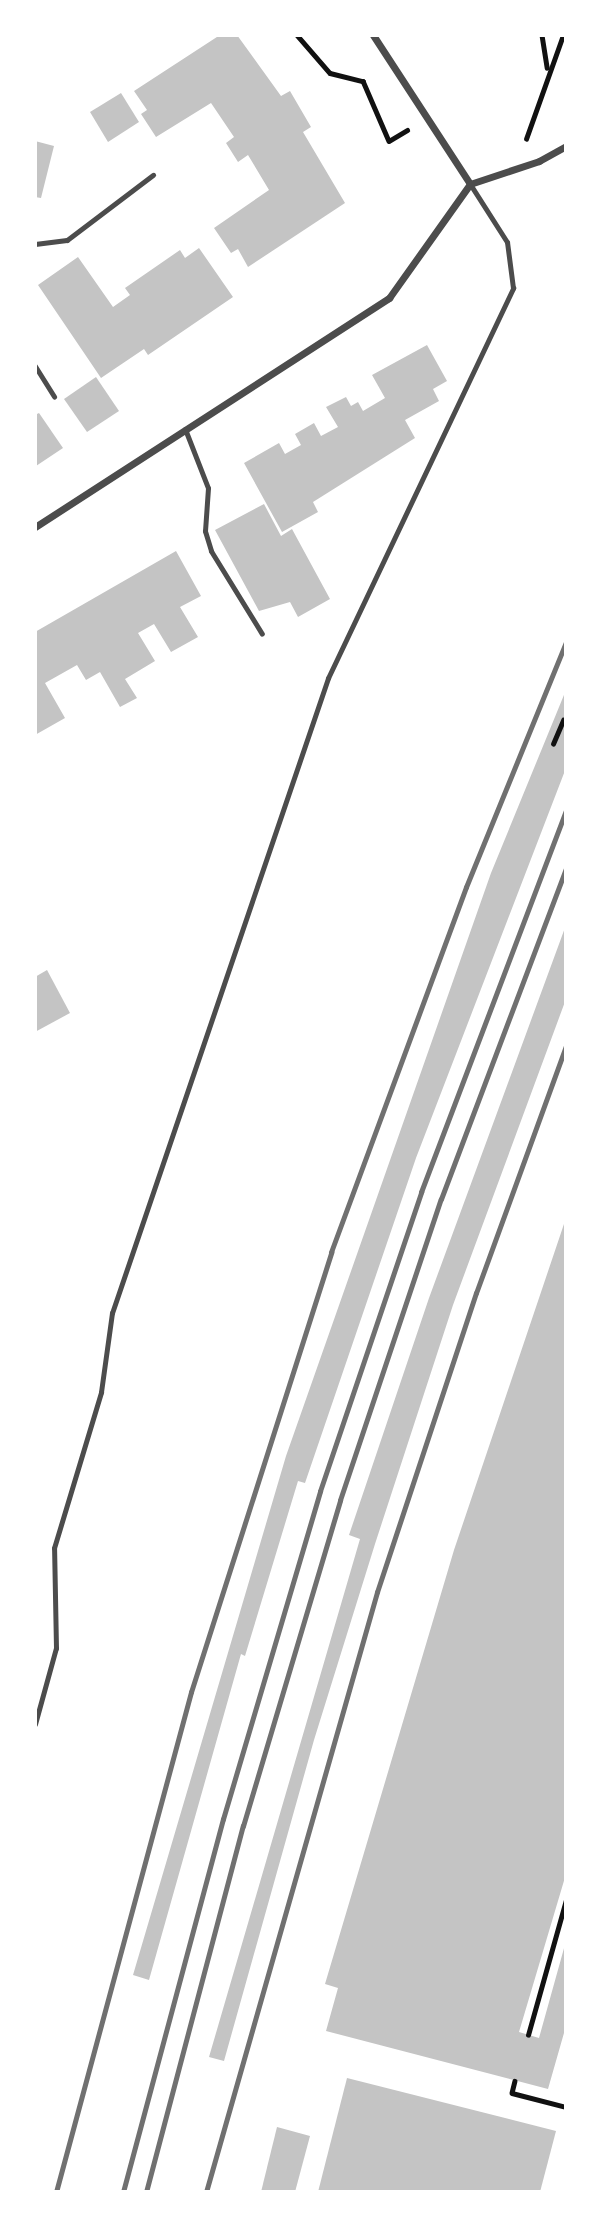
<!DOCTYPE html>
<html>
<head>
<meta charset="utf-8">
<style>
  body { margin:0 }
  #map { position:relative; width:601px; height:2227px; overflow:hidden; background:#fff; font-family:Ubuntu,sans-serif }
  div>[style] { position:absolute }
  .building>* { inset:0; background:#c4c4c4 }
  .path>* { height:4.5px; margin:-2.25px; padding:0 2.25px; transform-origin:2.25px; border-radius:2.25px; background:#111 }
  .service>* { height:5px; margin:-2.5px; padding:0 2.5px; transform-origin:2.5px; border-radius:2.5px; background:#4c4c4c }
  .minor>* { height:7px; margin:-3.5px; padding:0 3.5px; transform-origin:3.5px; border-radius:3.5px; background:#4c4c4c }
  .rail>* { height:5px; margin:-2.5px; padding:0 2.5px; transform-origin:2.5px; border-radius:2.5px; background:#707070 }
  span { translate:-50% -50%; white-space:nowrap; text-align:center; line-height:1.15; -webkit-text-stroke:7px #fff; paint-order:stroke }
  .frame { position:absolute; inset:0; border:37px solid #fff; pointer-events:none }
</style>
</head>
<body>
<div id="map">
  <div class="building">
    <i style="clip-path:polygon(220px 35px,237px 35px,281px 96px,290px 91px,311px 127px,303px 132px,345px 203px,248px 267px,238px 249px,231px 253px,214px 228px,269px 190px,248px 155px,238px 162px,226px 143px,234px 137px,211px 103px,156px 137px,141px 114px,147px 110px,134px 91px)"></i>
    <i style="clip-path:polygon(121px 93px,139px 122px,108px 142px,90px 112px)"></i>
    <i style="clip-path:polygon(35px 141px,54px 146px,41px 198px,35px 197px)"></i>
    <i style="clip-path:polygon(199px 248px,233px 297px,148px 355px,144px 349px,101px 378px,38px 285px,78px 257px,113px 307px,130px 295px,125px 288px,180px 250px,185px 258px)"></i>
    <i style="clip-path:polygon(427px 345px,447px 381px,433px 389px,439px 401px,405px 420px,415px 438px,313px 502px,318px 512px,282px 532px,244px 463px,279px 443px,285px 454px,301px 445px,295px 434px,314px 423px,321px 436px,338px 427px,326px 407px,346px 397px,351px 406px,358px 402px,363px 411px,385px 398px,372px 375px)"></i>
    <i style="clip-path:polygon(96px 377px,119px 411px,87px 432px,64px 399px)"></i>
    <i style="clip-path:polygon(39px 413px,63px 448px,36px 466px,35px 415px)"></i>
    <i style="clip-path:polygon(264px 504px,281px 536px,292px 529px,330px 599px,298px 617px,290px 602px,259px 611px,215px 530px)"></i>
    <i style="clip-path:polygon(176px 551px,201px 596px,180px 607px,198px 637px,171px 652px,154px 624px,138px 633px,155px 661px,125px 679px,137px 698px,120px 707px,100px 672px,86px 680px,77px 665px,45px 683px,65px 718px,35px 735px,35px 632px)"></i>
    <i style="clip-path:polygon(566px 690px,566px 768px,416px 1158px,305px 1483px,298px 1481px,245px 1656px,241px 1654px,149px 1980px,133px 1975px,286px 1456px,491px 873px)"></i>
    <i style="clip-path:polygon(566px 925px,566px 999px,453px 1305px,375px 1544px,314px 1740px,224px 2061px,209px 2057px,360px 1539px,349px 1535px,429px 1298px)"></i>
    <i style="clip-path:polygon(47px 970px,70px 1013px,35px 1032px,35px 977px)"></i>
    <i style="clip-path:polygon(566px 1218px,566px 1874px,519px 2032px,539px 2038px,566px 1941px,566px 2026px,548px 2089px,326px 2031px,338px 1988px,325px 1984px,454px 1550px)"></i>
    <i style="clip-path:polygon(347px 2078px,556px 2131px,540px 2192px,318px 2192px)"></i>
    <i style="clip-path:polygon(277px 2127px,310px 2136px,295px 2192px,261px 2192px)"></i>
  </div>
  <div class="path">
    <i style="left:297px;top:35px;width:50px;rotate:49deg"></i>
    <i style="left:330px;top:73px;width:34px;rotate:14deg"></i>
    <i style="left:363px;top:81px;width:65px;rotate:66.6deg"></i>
    <i style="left:389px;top:141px;width:21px;rotate:-31deg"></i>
    <i style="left:542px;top:35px;width:33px;rotate:81deg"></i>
    <i style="left:526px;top:139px;width:110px;rotate:-70.4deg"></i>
    <i style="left:553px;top:744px;width:26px;rotate:-67deg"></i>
    <i style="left:528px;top:2035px;width:140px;rotate:-74.3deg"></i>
    <i style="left:515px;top:2081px;width:12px;rotate:104deg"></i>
    <i style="left:512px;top:2093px;width:56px;rotate:14.5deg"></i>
  </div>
  <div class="service">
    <i style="left:35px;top:244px;width:32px;rotate:-7deg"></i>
    <i style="left:67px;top:240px;width:108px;rotate:-37.1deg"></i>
    <i style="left:35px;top:366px;width:36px;rotate:58deg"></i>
    <i style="left:185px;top:429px;width:63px;rotate:68.7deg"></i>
    <i style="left:208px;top:488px;width:43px;rotate:94deg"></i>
    <i style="left:205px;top:531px;width:21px;rotate:73deg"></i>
    <i style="left:211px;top:551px;width:97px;rotate:58.4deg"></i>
    <i style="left:35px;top:1724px;width:79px;rotate:-74.6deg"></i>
    <i style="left:56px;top:1648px;width:100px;rotate:-91.1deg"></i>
    <i style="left:54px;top:1548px;width:163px;rotate:-73.2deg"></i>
    <i style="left:101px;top:1392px;width:80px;rotate:-82.1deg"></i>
    <i style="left:112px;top:1313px;width:671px;rotate:-71.21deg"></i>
    <i style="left:328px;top:678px;width:432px;rotate:-64.6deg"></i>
    <i style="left:513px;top:288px;width:46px;rotate:-97.4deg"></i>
    <i style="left:507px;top:242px;width:69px;rotate:-122.5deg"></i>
  </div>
  <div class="minor">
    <i style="left:373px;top:35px;width:178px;rotate:56.9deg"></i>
    <i style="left:35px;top:527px;width:422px;rotate:-32.9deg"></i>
    <i style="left:389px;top:298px;width:140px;rotate:-54.6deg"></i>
    <i style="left:470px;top:184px;width:73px;rotate:-18.4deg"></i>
    <i style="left:539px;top:161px;width:31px;rotate:-29deg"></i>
  </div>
  <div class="rail">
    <i style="left:56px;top:2192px;width:518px;rotate:-74.89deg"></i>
    <i style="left:191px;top:1692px;width:462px;rotate:-72.3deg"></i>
    <i style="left:331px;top:1252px;width:389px;rotate:-69.7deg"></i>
    <i style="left:466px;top:887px;width:265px;rotate:-67.8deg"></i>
    <i style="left:123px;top:2192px;width:386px;rotate:-75deg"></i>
    <i style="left:223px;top:1819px;width:342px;rotate:-73.5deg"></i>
    <i style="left:320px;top:1491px;width:316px;rotate:-71.3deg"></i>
    <i style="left:421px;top:1192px;width:409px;rotate:-69.2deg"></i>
    <i style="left:146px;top:2192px;width:379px;rotate:-75.2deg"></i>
    <i style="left:243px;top:1826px;width:340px;rotate:-73.4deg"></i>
    <i style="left:340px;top:1500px;width:317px;rotate:-71.5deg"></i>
    <i style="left:441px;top:1199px;width:353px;rotate:-69.3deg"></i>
    <i style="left:206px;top:2192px;width:624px;rotate:-74.09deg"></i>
    <i style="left:377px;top:1592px;width:315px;rotate:-71.7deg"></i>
    <i style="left:476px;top:1293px;width:263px;rotate:-70deg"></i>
  </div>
  <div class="frame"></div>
</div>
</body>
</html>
